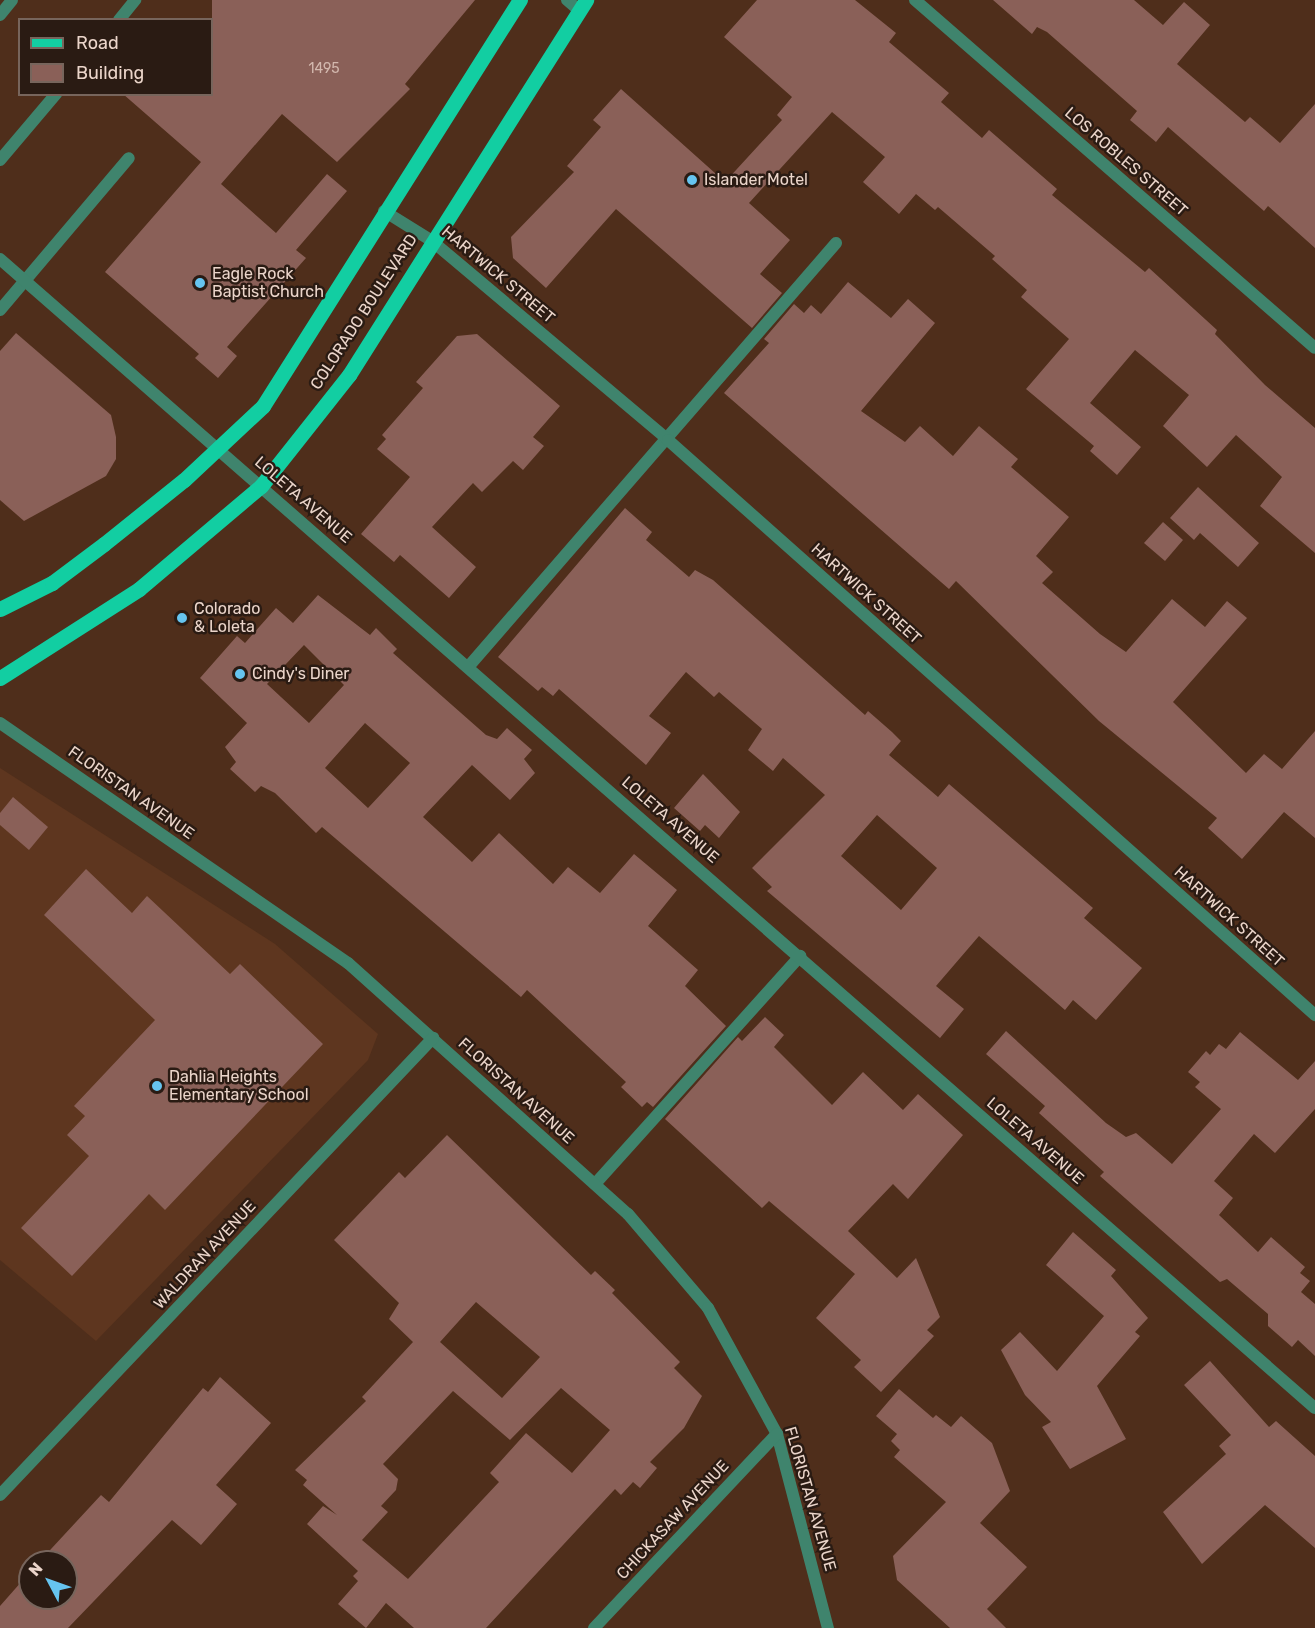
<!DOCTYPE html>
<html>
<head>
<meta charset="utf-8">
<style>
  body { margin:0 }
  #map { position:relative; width:1315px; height:1628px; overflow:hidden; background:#4f2e1b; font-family:Rubik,sans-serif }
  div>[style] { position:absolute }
  .built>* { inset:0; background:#5e361f }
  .building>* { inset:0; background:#8a6058 }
  .lane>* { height:12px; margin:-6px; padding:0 6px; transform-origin:6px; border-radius:6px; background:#3f846d }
  .street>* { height:12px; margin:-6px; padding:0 6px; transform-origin:6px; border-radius:6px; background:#3f846d }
  .primary>* { height:15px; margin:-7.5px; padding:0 7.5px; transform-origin:7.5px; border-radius:7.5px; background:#12cea2 }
  .dots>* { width:16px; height:16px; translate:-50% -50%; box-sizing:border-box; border:3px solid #2a1b13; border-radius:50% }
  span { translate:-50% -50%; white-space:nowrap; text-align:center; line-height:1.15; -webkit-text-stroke:5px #2a1b13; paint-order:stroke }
  .number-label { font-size:14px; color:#d3b8ae }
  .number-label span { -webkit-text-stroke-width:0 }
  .street-label { font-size:16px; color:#ebd5ca }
  .poi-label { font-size:16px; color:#ebd5ca }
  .left { translate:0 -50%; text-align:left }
  .legend { position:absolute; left:18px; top:18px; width:195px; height:78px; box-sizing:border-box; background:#2a1b13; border:2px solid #77655c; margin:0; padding:8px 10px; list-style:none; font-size:18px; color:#ebd5ca }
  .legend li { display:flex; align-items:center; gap:12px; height:30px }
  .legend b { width:30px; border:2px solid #77655c }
  .north { position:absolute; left:18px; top:1550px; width:60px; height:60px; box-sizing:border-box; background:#2a1b13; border:2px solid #77655c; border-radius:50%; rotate:311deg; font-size:16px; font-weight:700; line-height:24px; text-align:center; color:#ebd5ca }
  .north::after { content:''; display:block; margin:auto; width:21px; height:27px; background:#66c4ef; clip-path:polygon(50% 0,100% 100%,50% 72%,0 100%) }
</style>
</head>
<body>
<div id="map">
  <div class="built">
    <i style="clip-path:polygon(0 768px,275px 944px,378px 1034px,368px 1060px,96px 1341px,0 1260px)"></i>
  </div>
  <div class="building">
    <i style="clip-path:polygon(212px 0,475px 0,405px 84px,410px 89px,337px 162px,282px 114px,221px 184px,276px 233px,327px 174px,347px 191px,296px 250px,306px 258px,227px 347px,237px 356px,218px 378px,195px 358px,199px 354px,105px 272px,201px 162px,123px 94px,212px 94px)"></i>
    <i style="clip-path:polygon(757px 0,855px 0,896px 33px,889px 42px,949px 93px,941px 102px,982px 138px,989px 130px,1057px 189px,1052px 195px,1145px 272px,1149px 268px,1217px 330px,1215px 334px,1265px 385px,1315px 428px,1315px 553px,1260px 506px,1282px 477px,1236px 435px,1207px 467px,1163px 426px,1189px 395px,1135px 350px,1090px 403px,1141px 447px,1117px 475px,1090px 451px,1094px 446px,1026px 389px,1069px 339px,1021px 297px,1027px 290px,992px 259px,995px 256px,938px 207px,935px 210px,916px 194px,899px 214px,863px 182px,885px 157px,832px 112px,749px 203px,790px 240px,760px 274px,782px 293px,752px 328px,616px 209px,546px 288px,513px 258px,511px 237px,574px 172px,567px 166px,601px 127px,593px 120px,621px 89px,725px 182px,782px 120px,777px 115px,792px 97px,724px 37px)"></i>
    <i style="clip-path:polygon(993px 0,1134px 0,1163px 25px,1184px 2px,1210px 25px,1177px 64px,1245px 122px,1250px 117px,1280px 143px,1315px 104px,1315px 248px,1268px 206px,1264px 211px,1168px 127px,1156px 142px,1130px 120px,1137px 111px,1047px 32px,1037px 27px,1032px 34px)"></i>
    <i style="clip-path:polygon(848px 282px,891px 318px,908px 299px,935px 323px,861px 411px,905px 442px,920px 426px,953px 456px,979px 426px,1018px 459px,1011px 467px,1069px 517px,1036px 556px,1053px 572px,1042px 583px,1100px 634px,1126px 652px,1172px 599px,1205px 627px,1227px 601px,1247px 618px,1173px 702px,1246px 773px,1264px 754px,1282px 769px,1315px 731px,1315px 838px,1284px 812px,1242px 859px,1208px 828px,1217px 818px,1099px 721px,956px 581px,949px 589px,724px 393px,769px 343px,764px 339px,794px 304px,804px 313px,811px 305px,821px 314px)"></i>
    <i style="clip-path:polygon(16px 333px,111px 415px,116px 437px,116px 459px,106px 476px,24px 521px,0 500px,0 351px)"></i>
    <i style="clip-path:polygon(477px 334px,560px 406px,533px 437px,544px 446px,523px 470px,513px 461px,482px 492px,473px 483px,432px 527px,476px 567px,449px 598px,400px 555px,394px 562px,361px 534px,410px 477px,377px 449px,386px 439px,382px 435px,423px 388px,416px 382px,457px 336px)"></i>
    <i style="clip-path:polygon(1198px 487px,1259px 543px,1238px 567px,1200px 533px,1194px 540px,1170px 518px)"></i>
    <i style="clip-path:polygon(evenodd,625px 508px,652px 532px,646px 540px,689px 577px,695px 570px,713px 580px,865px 715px,868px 711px,892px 732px,901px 741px,889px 755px,938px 797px,949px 784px,1093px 908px,1084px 918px,1142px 968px,1096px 1020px,1073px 1000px,1065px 1010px,979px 936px,936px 986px,964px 1009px,940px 1038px,767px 891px,772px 887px,752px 868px,825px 795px,783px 758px,773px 771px,748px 750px,762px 729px,719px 692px,714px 697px,686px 672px,649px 716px,671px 733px,646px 765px,559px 689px,553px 696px,542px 687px,538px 691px,498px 657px,625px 508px,877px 815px,937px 868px,901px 910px,841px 856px,877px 815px)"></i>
    <i style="clip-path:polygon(1163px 522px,1183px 540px,1165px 561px,1144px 543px)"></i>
    <i style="clip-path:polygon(evenodd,318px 595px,370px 635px,376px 628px,397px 649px,393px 653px,486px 735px,497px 739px,507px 728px,532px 750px,524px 759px,535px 773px,510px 800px,472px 765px,423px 817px,472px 862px,499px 833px,553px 884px,568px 867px,600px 893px,634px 854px,677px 890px,648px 926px,698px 970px,685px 986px,726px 1026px,653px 1107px,647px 1102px,642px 1107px,621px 1087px,626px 1082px,527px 990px,521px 997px,322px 827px,316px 833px,275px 793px,261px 786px,255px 792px,230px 769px,236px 762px,225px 747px,247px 723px,200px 678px,237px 636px,245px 643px,276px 608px,293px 623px,318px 595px,304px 645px,344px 685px,309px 723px,267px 684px,304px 645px,318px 595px,365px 723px,410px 763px,368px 808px,325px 768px,365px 723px)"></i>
    <i style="clip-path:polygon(703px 774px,740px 812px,719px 838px,705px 825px,700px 831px,674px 808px)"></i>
    <i style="clip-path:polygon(13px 797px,48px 827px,29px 850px,0 825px,0 813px)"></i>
    <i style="clip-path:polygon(86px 869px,132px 913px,147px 896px,230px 974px,240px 964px,323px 1044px,165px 1210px,149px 1194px,72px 1276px,21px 1228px,89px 1156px,67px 1135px,85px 1116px,74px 1106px,155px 1020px,44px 915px)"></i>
    <i style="clip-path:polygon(765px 1017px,784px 1035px,774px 1047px,832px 1105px,863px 1072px,903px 1110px,918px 1094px,963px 1135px,908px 1199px,893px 1184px,848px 1231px,897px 1278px,916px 1258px,940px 1317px,927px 1330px,934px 1336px,881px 1392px,854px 1367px,861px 1360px,816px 1318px,855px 1274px,769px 1201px,762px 1208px,665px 1119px,738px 1037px,742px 1041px)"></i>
    <i style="clip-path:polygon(1006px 1031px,1106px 1123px,1126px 1137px,1136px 1133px,1172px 1164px,1221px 1109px,1195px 1087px,1200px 1082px,1188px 1072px,1206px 1051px,1210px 1055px,1219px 1044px,1226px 1049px,1240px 1032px,1298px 1080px,1315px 1061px,1315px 1109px,1275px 1153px,1254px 1134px,1214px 1181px,1233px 1198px,1219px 1215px,1258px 1252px,1271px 1237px,1305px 1267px,1300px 1273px,1310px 1281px,1301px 1292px,1315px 1304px,1315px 1356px,1298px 1340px,1292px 1347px,1268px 1326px,1268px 1314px,1227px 1279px,1220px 1282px,1100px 1176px,1104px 1172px,1039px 1113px,1045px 1106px,986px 1054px)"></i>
    <i style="clip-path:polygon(evenodd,447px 1135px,591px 1275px,595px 1271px,615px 1290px,612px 1293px,680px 1362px,674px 1368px,702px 1396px,684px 1428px,650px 1462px,657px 1468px,640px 1488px,633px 1482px,621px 1495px,615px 1489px,486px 1628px,414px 1628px,386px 1603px,366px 1628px,338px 1604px,358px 1581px,353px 1576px,358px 1571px,307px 1524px,323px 1506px,337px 1515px,303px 1485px,307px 1480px,295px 1470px,366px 1401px,362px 1397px,413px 1342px,389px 1319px,399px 1303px,334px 1240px,399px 1172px,405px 1178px,447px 1135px,476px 1302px,540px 1357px,502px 1398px,440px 1342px,476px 1302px,447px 1135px,561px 1388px,610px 1430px,572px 1473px,526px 1433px,490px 1473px,499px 1482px,408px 1579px,362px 1540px,388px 1512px,381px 1506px,396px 1490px,398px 1479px,383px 1464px,453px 1391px,510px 1440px,561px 1388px)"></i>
    <i style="clip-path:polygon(1073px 1232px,1116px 1270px,1111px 1276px,1148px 1318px,1135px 1332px,1140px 1336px,1097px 1386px,1126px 1439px,1070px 1469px,1042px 1427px,1051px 1422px,1025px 1395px,1001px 1350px,1020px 1332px,1057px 1371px,1104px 1316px,1046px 1265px)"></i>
    <i style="clip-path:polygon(1210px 1361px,1269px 1427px,1276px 1421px,1315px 1456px,1315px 1548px,1265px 1505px,1202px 1564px,1163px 1512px,1226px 1454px,1219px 1446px,1231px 1435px,1184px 1385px)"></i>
    <i style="clip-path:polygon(220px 1377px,271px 1423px,216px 1485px,237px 1504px,201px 1545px,172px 1520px,68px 1628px,0 1628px,0 1606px,30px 1572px,30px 1598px,66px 1598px,66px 1562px,39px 1562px,101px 1495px,109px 1502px,203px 1388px,208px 1392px)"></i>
    <i style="clip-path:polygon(899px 1389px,933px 1418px,936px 1415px,951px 1427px,961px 1416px,992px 1443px,1010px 1491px,980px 1523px,1027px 1567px,987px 1609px,1006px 1628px,950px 1628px,897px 1580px,893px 1556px,946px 1502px,894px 1457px,900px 1450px,891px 1441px,897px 1434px,876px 1416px)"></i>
  </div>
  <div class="lane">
    <i style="left:0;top:15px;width:19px;rotate:-51deg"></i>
    <i style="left:119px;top:20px;width:26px;rotate:-51deg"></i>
    <i style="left:0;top:160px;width:87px;rotate:-49.7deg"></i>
    <i style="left:0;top:310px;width:199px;rotate:-49.7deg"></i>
    <i style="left:469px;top:666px;width:560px;rotate:-49.05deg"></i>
    <i style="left:595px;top:1184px;width:307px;rotate:-48deg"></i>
  </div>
  <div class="street">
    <i style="left:567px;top:0;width:16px;rotate:40deg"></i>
    <i style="left:915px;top:0;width:530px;rotate:41.02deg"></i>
    <i style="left:384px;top:211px;width:57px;rotate:32deg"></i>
    <i style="left:432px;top:241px;width:309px;rotate:40.1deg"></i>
    <i style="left:668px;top:440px;width:866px;rotate:41.63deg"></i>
    <i style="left:0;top:259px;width:1746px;rotate:41.15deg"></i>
    <i style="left:0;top:723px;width:423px;rotate:34.6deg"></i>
    <i style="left:348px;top:963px;width:376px;rotate:41.9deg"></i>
    <i style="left:628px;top:1214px;width:123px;rotate:49.6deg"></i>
    <i style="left:708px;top:1308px;width:144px;rotate:61.3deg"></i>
    <i style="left:777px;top:1434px;width:201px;rotate:75.3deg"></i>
    <i style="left:0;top:1495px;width:630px;rotate:-46.54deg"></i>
    <i style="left:594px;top:1628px;width:267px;rotate:-46.7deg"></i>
  </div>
  <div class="primary">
    <i style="left:0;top:609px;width:58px;rotate:-26.6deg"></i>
    <i style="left:52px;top:583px;width:65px;rotate:-36.9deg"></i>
    <i style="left:104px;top:544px;width:102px;rotate:-38.7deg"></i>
    <i style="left:184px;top:480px;width:108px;rotate:-43.1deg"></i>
    <i style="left:263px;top:406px;width:481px;rotate:-57.7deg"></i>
    <i style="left:0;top:678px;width:165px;rotate:-32.6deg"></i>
    <i style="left:139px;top:589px;width:160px;rotate:-40.2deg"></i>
    <i style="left:261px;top:486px;width:142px;rotate:-51.6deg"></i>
    <i style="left:349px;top:375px;width:444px;rotate:-57.7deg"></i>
  </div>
  <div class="dots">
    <i style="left:692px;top:180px;background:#66c4ef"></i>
    <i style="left:200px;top:283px;background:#66c4ef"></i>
    <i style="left:182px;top:618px;background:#66c4ef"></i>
    <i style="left:240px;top:674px;background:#66c4ef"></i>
    <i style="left:157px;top:1086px;background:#66c4ef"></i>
  </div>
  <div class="number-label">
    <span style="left:324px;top:69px">1495</span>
  </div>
  <div class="street-label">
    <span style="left:1126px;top:162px;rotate:41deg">LOS ROBLES STREET</span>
    <span style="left:498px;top:275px;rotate:40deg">HARTWICK STREET</span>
    <span style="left:364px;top:312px;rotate:-57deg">COLORADO BOULEVARD</span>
    <span style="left:303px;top:500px;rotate:41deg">LOLETA AVENUE</span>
    <span style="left:866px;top:594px;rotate:42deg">HARTWICK STREET</span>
    <span style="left:131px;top:793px;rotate:35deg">FLORISTAN AVENUE</span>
    <span style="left:670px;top:820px;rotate:41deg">LOLETA AVENUE</span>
    <span style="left:1229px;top:917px;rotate:42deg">HARTWICK STREET</span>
    <span style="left:516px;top:1091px;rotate:42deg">FLORISTAN AVENUE</span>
    <span style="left:1035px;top:1141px;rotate:41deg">LOLETA AVENUE</span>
    <span style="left:205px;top:1255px;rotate:-47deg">WALDRAN AVENUE</span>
    <span style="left:810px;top:1499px;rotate:74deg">FLORISTAN AVENUE</span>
    <span style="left:673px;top:1520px;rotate:-47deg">CHICKASAW AVENUE</span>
  </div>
  <div class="poi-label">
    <span class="left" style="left:704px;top:180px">Islander Motel</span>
    <span class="left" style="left:212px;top:283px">Eagle Rock<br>Baptist Church</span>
    <span class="left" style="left:194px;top:618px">Colorado<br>&amp; Loleta</span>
    <span class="left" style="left:252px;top:674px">Cindy's Diner</span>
    <span class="left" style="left:169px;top:1086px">Dahlia Heights<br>Elementary School</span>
  </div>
  <ul class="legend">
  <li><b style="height:8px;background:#12cea2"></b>Road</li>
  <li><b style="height:16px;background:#8a6058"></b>Building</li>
  </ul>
  <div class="north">N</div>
</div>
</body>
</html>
